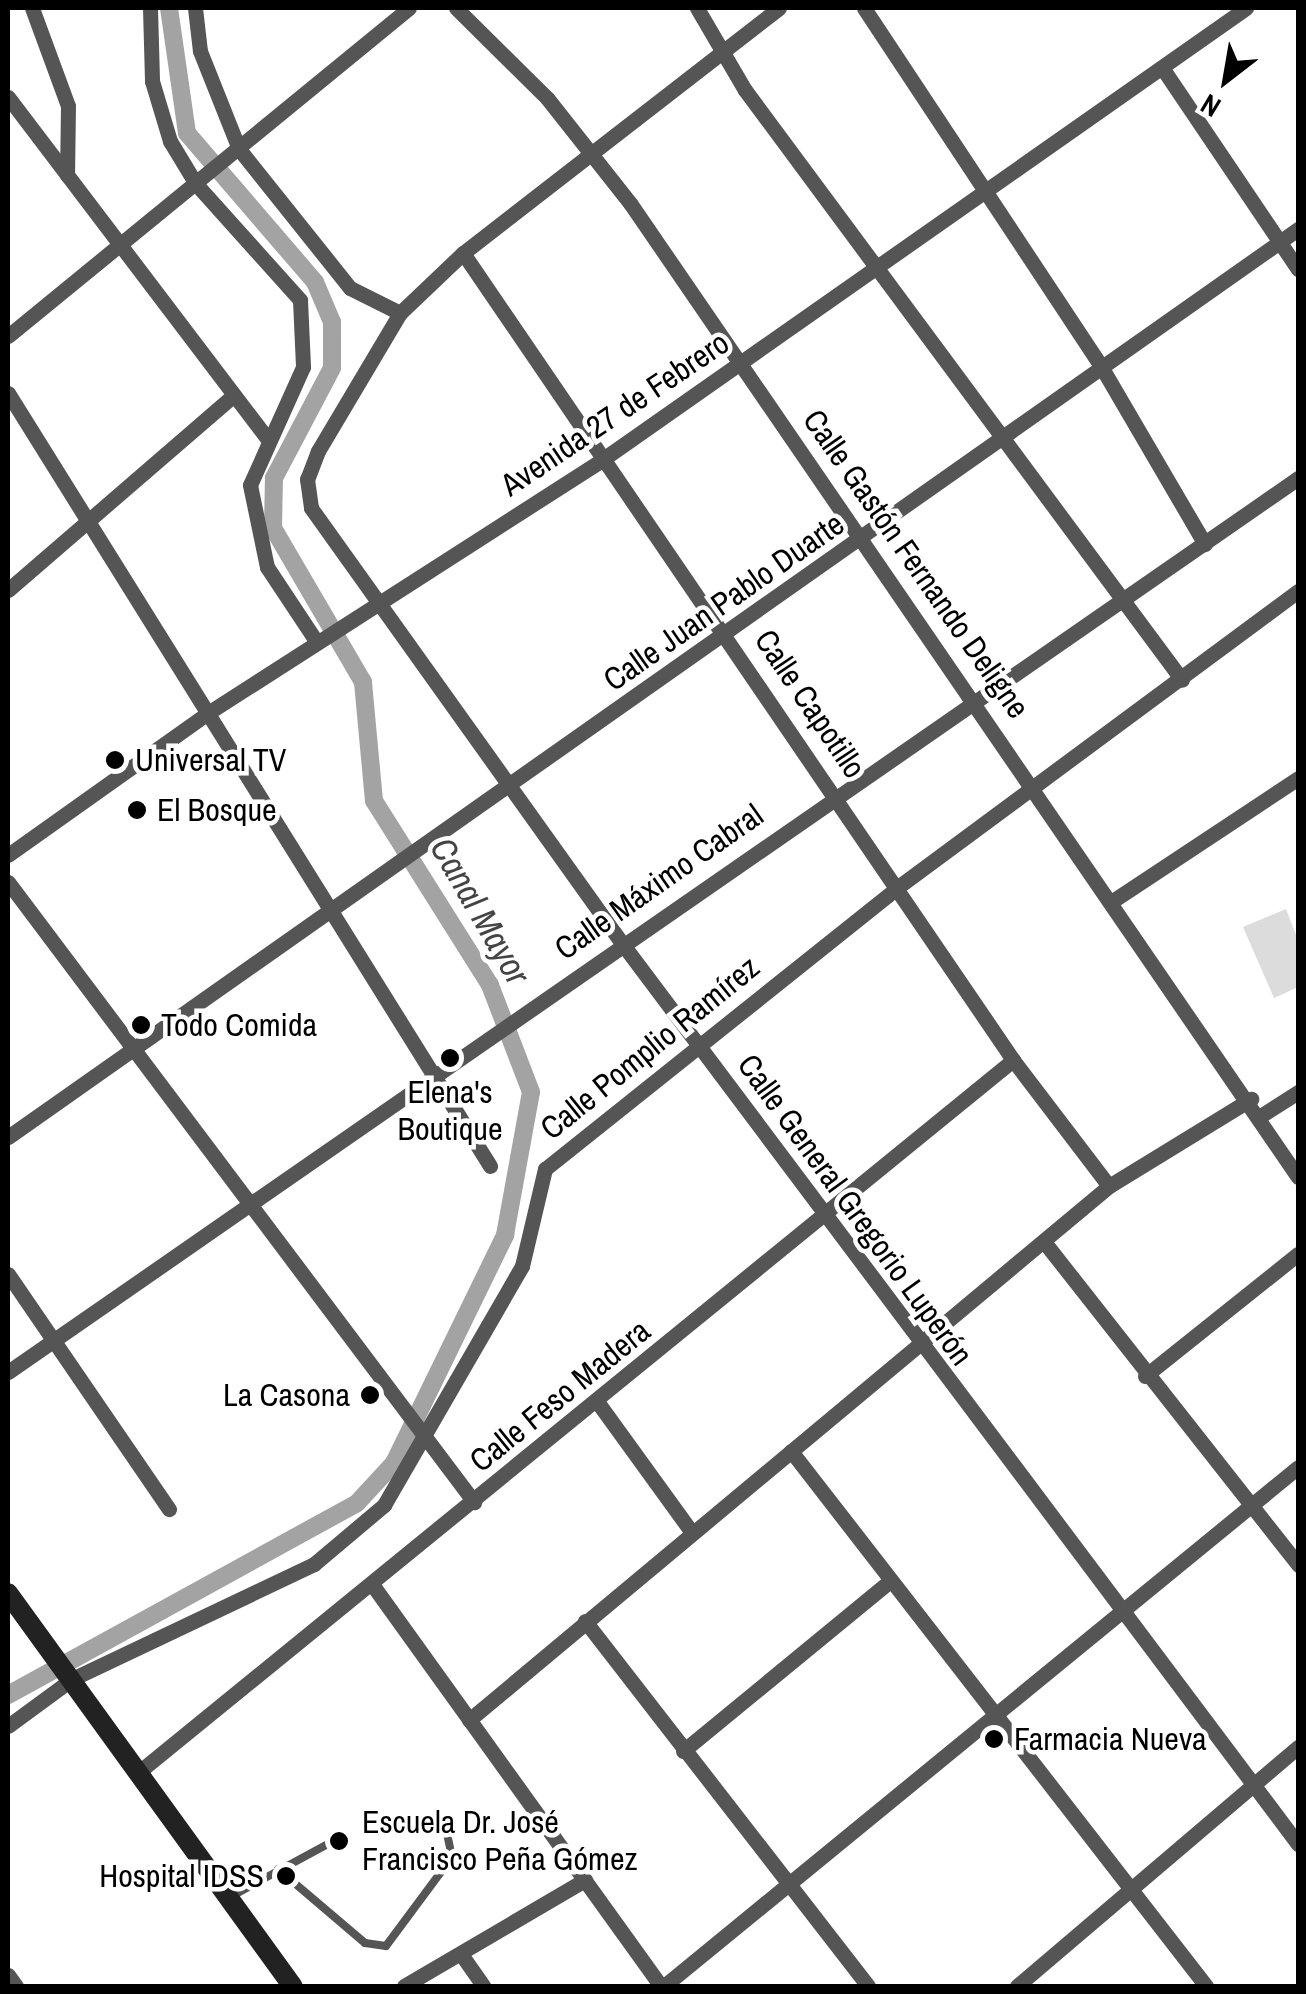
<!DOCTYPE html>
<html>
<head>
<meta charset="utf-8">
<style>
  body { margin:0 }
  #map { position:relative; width:1306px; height:1994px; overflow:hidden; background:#fff; font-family:"Archivo Narrow",sans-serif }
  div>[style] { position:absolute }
  .green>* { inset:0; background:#dcdcdc }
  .canal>* { height:18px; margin:-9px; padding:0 9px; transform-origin:9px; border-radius:9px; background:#a3a3a3 }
  .service>* { height:8px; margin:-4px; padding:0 4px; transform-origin:4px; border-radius:4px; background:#555 }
  .minor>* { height:15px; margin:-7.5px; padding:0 7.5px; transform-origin:7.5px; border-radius:7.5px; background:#555 }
  .secondary>* { height:20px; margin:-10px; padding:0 10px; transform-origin:10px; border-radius:10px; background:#222 }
  .dots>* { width:28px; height:28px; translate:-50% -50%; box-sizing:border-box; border:5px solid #fff; border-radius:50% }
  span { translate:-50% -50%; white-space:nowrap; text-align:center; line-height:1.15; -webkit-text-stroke:9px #fff; paint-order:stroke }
  .street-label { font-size:32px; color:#000 }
  .poi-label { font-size:32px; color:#000 }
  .left { translate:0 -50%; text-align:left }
  .right { translate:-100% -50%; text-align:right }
  .water-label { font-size:35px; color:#444; font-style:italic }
  .frame { position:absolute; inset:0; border:10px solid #000; pointer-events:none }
  .north { position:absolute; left:1176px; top:30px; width:100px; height:100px; -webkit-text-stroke:8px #fff; paint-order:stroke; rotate:211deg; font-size:28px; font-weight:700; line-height:40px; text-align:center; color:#000 }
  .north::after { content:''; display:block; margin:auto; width:35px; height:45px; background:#000; clip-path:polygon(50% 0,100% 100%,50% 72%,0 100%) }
</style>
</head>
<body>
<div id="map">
  <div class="green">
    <i style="clip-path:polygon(1286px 909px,1298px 940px,1298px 987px,1274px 998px,1243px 927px)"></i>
  </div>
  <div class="canal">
    <i style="left:8px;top:1695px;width:398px;rotate:-28.8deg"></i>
    <i style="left:357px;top:1503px;width:54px;rotate:-47.2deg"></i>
    <i style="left:394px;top:1463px;width:254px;rotate:-64deg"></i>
    <i style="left:505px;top:1235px;width:145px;rotate:-79.7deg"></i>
    <i style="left:531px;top:1092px;width:115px;rotate:-111deg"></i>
    <i style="left:490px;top:985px;width:218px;rotate:-122.2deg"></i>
    <i style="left:374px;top:801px;width:120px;rotate:-95.3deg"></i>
    <i style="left:363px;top:682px;width:178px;rotate:-120.3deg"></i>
    <i style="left:273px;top:528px;width:50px;rotate:-88.9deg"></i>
    <i style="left:274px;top:478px;width:124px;rotate:-62.2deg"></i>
    <i style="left:332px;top:368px;width:46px;rotate:-90deg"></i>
    <i style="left:332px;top:322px;width:43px;rotate:-113deg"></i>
    <i style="left:315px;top:282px;width:196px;rotate:-130.7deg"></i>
    <i style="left:187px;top:133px;width:126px;rotate:-98.2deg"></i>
  </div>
  <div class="service">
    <i style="left:278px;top:1869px;width:114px;rotate:40.4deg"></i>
    <i style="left:365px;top:1943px;width:21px;rotate:8deg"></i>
    <i style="left:386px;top:1946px;width:111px;rotate:-53.4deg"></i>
    <i style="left:452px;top:1857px;width:25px;rotate:-102deg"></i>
    <i style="left:232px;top:1896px;width:107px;rotate:-28.5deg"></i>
  </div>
  <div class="minor">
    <i style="left:32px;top:8px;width:104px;rotate:69.8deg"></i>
    <i style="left:68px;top:106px;width:69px;rotate:90.8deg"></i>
    <i style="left:150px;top:8px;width:73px;rotate:88.4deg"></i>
    <i style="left:152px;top:81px;width:63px;rotate:73.3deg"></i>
    <i style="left:170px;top:141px;width:50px;rotate:58.8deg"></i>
    <i style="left:196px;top:184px;width:156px;rotate:48.1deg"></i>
    <i style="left:300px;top:300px;width:67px;rotate:87.4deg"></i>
    <i style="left:303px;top:367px;width:129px;rotate:114.2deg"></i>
    <i style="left:250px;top:485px;width:84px;rotate:78.3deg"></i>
    <i style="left:267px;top:567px;width:89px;rotate:56.5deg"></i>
    <i style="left:195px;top:8px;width:43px;rotate:83.4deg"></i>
    <i style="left:200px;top:51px;width:105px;rotate:68.3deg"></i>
    <i style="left:239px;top:149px;width:178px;rotate:51.4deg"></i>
    <i style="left:350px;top:288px;width:56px;rotate:26.6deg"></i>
    <i style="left:456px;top:8px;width:128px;rotate:44.7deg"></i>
    <i style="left:547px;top:98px;width:134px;rotate:51.7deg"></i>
    <i style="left:630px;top:203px;width:1181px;rotate:55.56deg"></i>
    <i style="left:697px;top:8px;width:95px;rotate:59.7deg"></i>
    <i style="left:745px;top:90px;width:734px;rotate:53.47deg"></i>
    <i style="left:779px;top:8px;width:400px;rotate:142.2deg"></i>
    <i style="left:463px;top:253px;width:87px;rotate:136.4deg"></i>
    <i style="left:400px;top:313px;width:161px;rotate:120.7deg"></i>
    <i style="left:318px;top:451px;width:30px;rotate:111deg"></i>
    <i style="left:307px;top:479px;width:29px;rotate:82deg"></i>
    <i style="left:311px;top:508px;width:533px;rotate:54.46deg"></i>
    <i style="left:621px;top:942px;width:1128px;rotate:53.11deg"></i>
    <i style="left:864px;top:8px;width:432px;rotate:56.5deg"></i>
    <i style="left:1102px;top:368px;width:204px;rotate:59.7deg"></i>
    <i style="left:1165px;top:72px;width:238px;rotate:56deg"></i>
    <i style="left:8px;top:97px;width:427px;rotate:52.8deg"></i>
    <i style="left:463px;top:253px;width:977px;rotate:55.72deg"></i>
    <i style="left:1013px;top:1060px;width:158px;rotate:52.7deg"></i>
    <i style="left:8px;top:336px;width:518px;rotate:-39.28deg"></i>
    <i style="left:8px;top:393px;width:911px;rotate:58.05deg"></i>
    <i style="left:8px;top:590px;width:298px;rotate:-40.8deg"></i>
    <i style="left:8px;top:855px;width:249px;rotate:-35.4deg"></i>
    <i style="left:211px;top:711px;width:470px;rotate:-32.7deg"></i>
    <i style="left:606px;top:457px;width:782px;rotate:-35.05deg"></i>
    <i style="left:8px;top:882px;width:776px;rotate:53.07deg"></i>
    <i style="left:1114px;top:900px;width:221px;rotate:-33.5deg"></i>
    <i style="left:1262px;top:1115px;width:43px;rotate:-32.6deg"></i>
    <i style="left:8px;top:1137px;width:1578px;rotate:-35.14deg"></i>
    <i style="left:1045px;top:1243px;width:410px;rotate:51.8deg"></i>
    <i style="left:8px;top:1274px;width:285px;rotate:55.6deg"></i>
    <i style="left:8px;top:1372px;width:1570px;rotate:-34.72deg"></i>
    <i style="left:1145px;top:1376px;width:196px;rotate:-38.6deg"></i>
    <i style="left:596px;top:1400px;width:162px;rotate:54.1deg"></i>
    <i style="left:791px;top:1451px;width:677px;rotate:52.2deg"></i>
    <i style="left:374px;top:1587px;width:491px;rotate:54.3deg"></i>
    <i style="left:585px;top:1621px;width:462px;rotate:52.2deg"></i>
    <i style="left:469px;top:1720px;width:834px;rotate:-39.84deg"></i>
    <i style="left:1109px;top:1186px;width:167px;rotate:-31.5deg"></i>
    <i style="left:8px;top:1726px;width:79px;rotate:-36.3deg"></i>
    <i style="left:72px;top:1679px;width:268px;rotate:-25.4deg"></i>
    <i style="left:314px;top:1564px;width:92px;rotate:-40.1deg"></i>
    <i style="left:384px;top:1505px;width:276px;rotate:-60deg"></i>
    <i style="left:522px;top:1266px;width:100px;rotate:-76.7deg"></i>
    <i style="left:545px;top:1169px;width:452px;rotate:-38.6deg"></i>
    <i style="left:898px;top:887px;width:498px;rotate:-36.5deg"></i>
    <i style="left:683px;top:1751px;width:268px;rotate:-39.4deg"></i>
    <i style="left:140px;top:1771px;width:1126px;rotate:-39.16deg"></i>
    <i style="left:461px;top:1954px;width:39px;rotate:55deg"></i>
    <i style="left:8px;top:1975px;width:14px;rotate:54deg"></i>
    <i style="left:404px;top:1986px;width:210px;rotate:-30.4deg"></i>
    <i style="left:664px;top:1986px;width:819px;rotate:-39.3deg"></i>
    <i style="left:1017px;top:1986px;width:369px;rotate:-40.4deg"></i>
  </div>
  <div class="secondary">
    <i style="left:8px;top:1593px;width:485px;rotate:54.1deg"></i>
  </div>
  <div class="dots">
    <i style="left:115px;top:760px;background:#000"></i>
    <i style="left:137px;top:810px;background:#000"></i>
    <i style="left:141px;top:1025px;background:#000"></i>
    <i style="left:450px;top:1058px;background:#000"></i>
    <i style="left:370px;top:1395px;background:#000"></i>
    <i style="left:994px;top:1739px;background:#000"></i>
    <i style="left:339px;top:1841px;background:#000"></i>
    <i style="left:286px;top:1876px;background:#000"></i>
  </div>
  <div class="street-label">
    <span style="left:615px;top:414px;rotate:-34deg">Avenida 27 de Febrero</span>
    <span style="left:916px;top:564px;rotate:55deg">Calle Gastón Fernando Deligne</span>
    <span style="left:724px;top:602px;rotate:-35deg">Calle Juan Pablo Duarte</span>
    <span style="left:810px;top:704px;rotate:56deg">Calle Capotillo</span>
    <span style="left:659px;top:882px;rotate:-35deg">Calle Máximo Cabral</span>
    <span style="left:650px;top:1048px;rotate:-39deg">Calle Pomplio Ramírez</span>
    <span style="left:855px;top:1210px;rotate:54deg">Calle General Gregorio Luperón</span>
    <span style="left:560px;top:1396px;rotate:-39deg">Calle Feso Madera</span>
  </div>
  <div class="poi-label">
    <span class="left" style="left:135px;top:760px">Universal TV</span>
    <span class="left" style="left:157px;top:810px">El Bosque</span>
    <span class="left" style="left:161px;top:1025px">Todo Comida</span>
    <span style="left:450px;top:1111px">Elena's<br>Boutique</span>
    <span class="right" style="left:350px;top:1395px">La Casona</span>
    <span class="left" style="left:1014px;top:1739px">Farmacia Nueva</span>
    <span class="left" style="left:362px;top:1841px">Escuela Dr. José<br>Francisco Peña Gómez</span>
    <span class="right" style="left:264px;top:1876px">Hospital IDSS</span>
  </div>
  <div class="water-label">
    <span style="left:480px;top:911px;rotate:60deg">Canal Mayor</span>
  </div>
  <div class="frame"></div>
  <div class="north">N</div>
</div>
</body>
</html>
